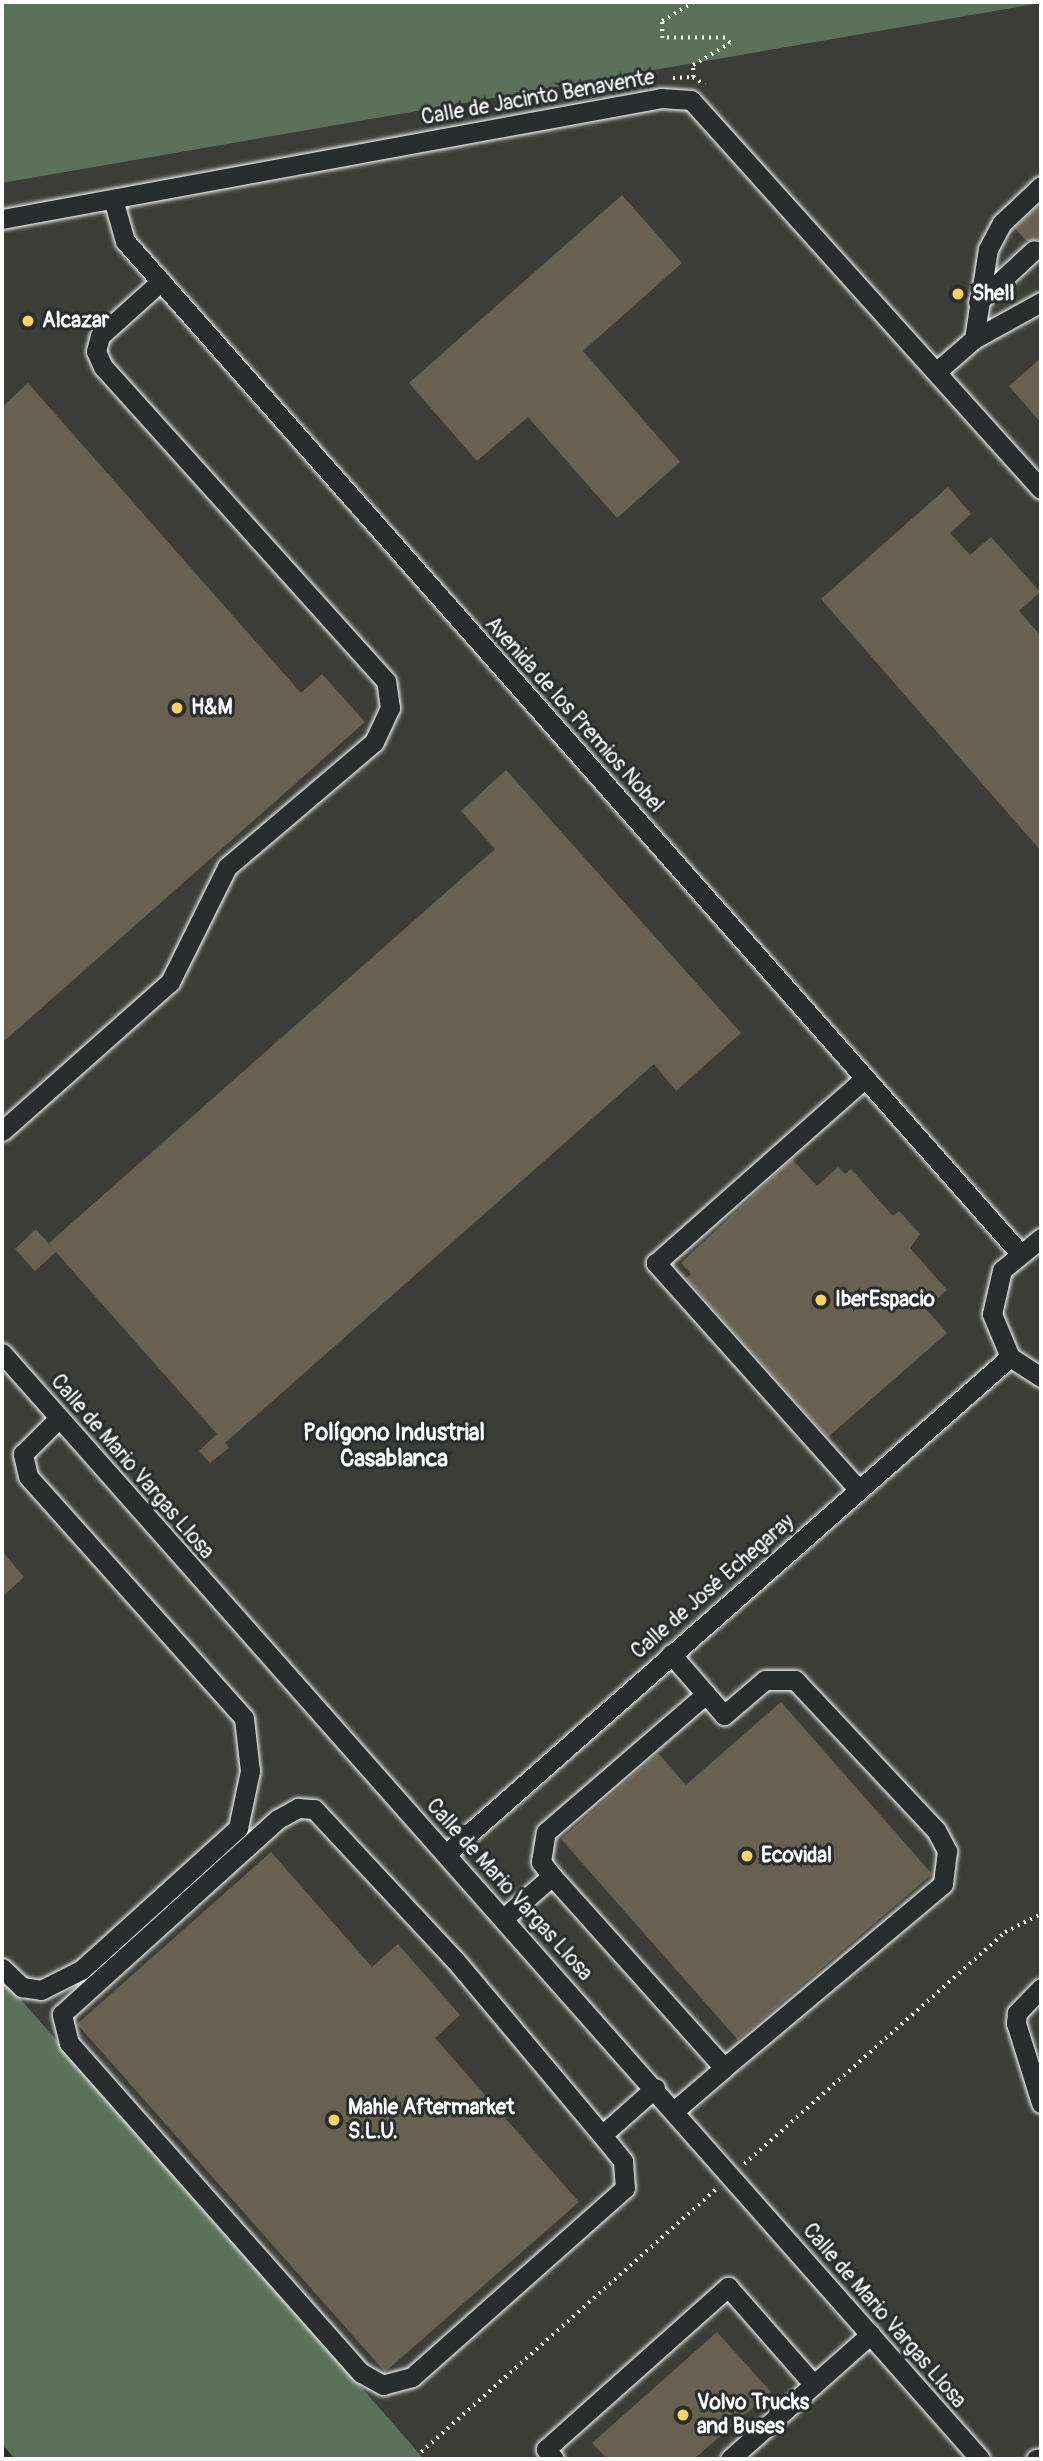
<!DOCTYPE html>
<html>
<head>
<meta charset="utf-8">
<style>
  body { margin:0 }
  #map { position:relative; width:1043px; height:2461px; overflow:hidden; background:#2a2d2e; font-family:Pangolin,sans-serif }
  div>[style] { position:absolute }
  .built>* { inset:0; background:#3d3d38 }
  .green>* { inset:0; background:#5c715c }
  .building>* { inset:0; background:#686151 }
  .path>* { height:3.5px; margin-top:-1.75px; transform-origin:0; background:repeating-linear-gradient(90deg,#fff 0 2px,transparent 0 7px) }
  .roads { filter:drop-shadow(0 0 2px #fff) drop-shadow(0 0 2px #fff) }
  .minor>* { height:19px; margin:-9.5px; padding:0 9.5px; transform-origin:9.5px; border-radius:9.5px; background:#2a2d2e }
  .dots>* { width:19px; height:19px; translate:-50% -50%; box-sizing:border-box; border:4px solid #2a2d2e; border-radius:50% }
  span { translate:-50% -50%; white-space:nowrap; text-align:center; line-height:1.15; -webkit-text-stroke:6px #2a2d2e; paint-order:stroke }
  .street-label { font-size:21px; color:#fff }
  .poi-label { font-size:21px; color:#fff; font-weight:700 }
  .left { translate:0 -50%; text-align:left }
  .neighbourhood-label { font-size:23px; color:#fff; font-weight:700 }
  .frame { position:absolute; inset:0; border:4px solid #fff; pointer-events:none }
</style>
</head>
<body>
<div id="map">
  <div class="built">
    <i style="clip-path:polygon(1041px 3px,1041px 2459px,424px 2459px,2px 1978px,2px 183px)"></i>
  </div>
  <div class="green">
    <i style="clip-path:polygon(2px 2px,1041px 2px,1041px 3px,2px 183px)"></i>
    <i style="clip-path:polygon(2px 1978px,383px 2412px,424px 2459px,15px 2459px,2px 2444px)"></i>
  </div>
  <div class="building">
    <i style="clip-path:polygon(622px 195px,682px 263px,583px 351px,680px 462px,617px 518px,528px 417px,477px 461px,409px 383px)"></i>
    <i style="clip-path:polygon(1041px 203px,1041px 240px,1026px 241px,1015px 228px)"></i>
    <i style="clip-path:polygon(1041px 358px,1041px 423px,1009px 386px)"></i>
    <i style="clip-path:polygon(28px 383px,301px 693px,322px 674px,365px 722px,2px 1043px,2px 407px)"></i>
    <i style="clip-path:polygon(948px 487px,971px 514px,950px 533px,970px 555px,991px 537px,1040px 592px,1019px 611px,1041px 636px,1041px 851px,821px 599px)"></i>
    <i style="clip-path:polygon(506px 770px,741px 1033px,676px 1091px,654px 1064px,225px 1443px,229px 1448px,210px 1463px,199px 1451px,217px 1434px,56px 1252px,35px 1271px,15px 1249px,36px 1229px,55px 1251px,49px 1243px,495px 849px,461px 811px)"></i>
    <i style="clip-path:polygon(792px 1159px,817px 1186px,838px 1167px,845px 1174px,851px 1169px,893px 1216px,899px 1211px,920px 1234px,910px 1248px,947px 1290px,926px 1309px,947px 1333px,828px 1437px,686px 1278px,691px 1274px,681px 1263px)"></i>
    <i style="clip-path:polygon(2px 1551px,24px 1577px,2px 1597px)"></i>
    <i style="clip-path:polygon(781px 1702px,932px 1874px,738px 2040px,561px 1839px,658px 1753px,686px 1785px)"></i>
    <i style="clip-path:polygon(271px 1852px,372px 1967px,398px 1944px,460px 2015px,435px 2038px,579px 2202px,385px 2372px,77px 2024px)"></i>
    <i style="clip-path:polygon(717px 2332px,771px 2392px,694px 2459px,607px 2459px,592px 2443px)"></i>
  </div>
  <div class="path">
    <i style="left:693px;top:77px;width:12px;rotate:-90deg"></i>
    <i style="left:693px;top:65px;width:43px;rotate:-30.7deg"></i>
    <i style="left:730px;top:43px;width:7px;rotate:-135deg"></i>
    <i style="left:725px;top:38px;width:63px;rotate:180deg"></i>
    <i style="left:662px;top:38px;width:17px;rotate:-90deg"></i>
    <i style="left:662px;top:21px;width:37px;rotate:-31deg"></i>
    <i style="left:673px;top:78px;width:20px;rotate:-3deg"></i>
    <i style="left:693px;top:77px;width:14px;rotate:34deg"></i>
    <i style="left:744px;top:2164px;width:349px;rotate:-41.6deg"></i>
    <i style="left:1005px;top:1932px;width:40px;rotate:-26.6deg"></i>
    <i style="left:421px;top:2452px;width:397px;rotate:-41.7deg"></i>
  </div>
  <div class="roads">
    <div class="minor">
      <i style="left:113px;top:199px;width:44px;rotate:74.1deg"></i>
      <i style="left:125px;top:241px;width:1348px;rotate:48.52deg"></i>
      <i style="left:2px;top:219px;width:670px;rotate:-10.4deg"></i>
      <i style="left:661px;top:98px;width:30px;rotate:4deg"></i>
      <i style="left:691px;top:100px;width:523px;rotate:48.02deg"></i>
      <i style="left:978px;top:302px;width:76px;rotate:-42.9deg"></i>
      <i style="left:974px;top:339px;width:91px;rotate:-81.2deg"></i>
      <i style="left:988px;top:249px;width:30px;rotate:-62deg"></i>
      <i style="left:1002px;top:223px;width:54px;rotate:-43.5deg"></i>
      <i style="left:936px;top:372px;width:50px;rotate:-41deg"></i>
      <i style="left:974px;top:339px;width:77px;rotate:-28.9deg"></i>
      <i style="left:2px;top:1131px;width:225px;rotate:-41.6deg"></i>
      <i style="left:170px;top:982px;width:128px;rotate:-63.6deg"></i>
      <i style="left:227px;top:867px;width:193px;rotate:-40.4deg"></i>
      <i style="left:374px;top:742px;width:38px;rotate:-65deg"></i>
      <i style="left:390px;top:708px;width:27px;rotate:-98deg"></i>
      <i style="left:386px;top:681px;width:423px;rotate:-132deg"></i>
      <i style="left:103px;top:367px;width:17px;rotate:-114deg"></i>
      <i style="left:96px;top:351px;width:16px;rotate:-75deg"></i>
      <i style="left:100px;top:336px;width:82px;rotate:-42deg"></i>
      <i style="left:1041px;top:1238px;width:50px;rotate:140.6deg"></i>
      <i style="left:1002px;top:1270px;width:45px;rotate:102.8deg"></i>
      <i style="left:992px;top:1314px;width:47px;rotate:67.3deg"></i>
      <i style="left:1010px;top:1357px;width:37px;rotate:33deg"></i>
      <i style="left:2px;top:1353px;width:1476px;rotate:48.51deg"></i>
      <i style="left:859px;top:1490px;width:305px;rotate:-131.8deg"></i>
      <i style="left:656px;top:1263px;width:279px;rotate:-41.5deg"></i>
      <i style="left:671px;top:1654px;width:81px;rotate:49deg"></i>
      <i style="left:724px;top:1715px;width:54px;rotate:-40.5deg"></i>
      <i style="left:765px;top:1680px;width:30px"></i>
      <i style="left:795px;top:1680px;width:206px;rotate:46.8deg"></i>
      <i style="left:936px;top:1830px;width:24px;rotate:62deg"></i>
      <i style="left:947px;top:1851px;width:33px;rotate:97deg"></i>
      <i style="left:943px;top:1884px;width:286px;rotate:140deg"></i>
      <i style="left:447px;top:1853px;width:750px;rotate:-41.38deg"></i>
      <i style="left:552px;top:1876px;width:18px;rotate:-128deg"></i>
      <i style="left:541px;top:1862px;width:30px;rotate:-81deg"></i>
      <i style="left:546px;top:1832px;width:211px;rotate:-40.8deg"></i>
      <i style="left:505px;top:1917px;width:62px;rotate:-41.1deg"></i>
      <i style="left:552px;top:1876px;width:258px;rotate:48.1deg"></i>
      <i style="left:724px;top:2068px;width:66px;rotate:139.3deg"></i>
      <i style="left:2px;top:1968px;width:28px;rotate:44deg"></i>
      <i style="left:22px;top:1987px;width:19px;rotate:9deg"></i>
      <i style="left:41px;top:1990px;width:45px;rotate:-26.6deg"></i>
      <i style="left:81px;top:1970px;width:212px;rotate:-42.1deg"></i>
      <i style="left:238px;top:1828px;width:58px;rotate:-78.1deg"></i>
      <i style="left:250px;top:1771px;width:53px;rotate:-96.5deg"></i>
      <i style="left:244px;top:1718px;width:324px;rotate:-131.8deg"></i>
      <i style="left:28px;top:1476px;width:23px;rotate:-103deg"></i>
      <i style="left:23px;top:1454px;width:51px;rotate:-45deg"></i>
      <i style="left:1041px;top:1988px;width:35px;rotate:134deg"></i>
      <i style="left:1017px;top:2013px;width:10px;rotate:96deg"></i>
      <i style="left:1016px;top:2023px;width:84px;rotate:72.6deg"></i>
      <i style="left:602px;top:2135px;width:33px;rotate:51deg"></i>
      <i style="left:623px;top:2161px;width:27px;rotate:86deg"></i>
      <i style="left:625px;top:2188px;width:285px;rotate:138.4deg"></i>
      <i style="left:412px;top:2377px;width:30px;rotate:165deg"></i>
      <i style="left:383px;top:2385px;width:25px;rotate:-151deg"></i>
      <i style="left:361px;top:2373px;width:441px;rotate:-131.5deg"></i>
      <i style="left:69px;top:2043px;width:30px;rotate:-104deg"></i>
      <i style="left:62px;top:2014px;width:291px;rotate:-42.1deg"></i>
      <i style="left:278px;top:1819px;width:23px;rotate:-29deg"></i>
      <i style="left:298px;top:1808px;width:16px;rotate:4deg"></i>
      <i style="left:314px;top:1809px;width:207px;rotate:47deg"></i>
      <i style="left:455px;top:1960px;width:229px;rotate:50deg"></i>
      <i style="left:602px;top:2135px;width:71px;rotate:-41.6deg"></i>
      <i style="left:554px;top:2459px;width:13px;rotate:-129deg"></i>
      <i style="left:546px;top:2449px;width:244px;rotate:-41.7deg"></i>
      <i style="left:728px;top:2287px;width:130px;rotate:48.7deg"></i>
      <i style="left:730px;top:2459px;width:188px;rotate:-41.6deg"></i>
      <i style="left:1036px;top:2459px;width:5px;rotate:-11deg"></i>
    </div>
  </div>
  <div class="dots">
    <i style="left:958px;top:294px;background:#ffd166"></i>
    <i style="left:28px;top:321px;background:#ffd166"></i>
    <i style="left:177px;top:708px;background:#ffd166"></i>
    <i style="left:821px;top:1300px;background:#ffd166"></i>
    <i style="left:747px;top:1856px;background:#ffd166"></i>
    <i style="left:334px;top:2120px;background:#ffd166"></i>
    <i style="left:683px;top:2415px;background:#ffd166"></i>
  </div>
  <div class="street-label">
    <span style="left:538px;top:98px;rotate:-10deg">Calle de Jacinto Benavente</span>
    <span style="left:574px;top:715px;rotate:48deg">Avenida de los Premios Nobel</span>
    <span style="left:132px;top:1467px;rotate:49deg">Calle de Mario Vargas Llosa</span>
    <span style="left:713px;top:1587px;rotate:-41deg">Calle de José Echegaray</span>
    <span style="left:509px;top:1890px;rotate:48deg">Calle de Mario Vargas Llosa</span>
    <span style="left:884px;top:2316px;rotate:49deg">Calle de Mario Vargas Llosa</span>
  </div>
  <div class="poi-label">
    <span class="left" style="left:972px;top:294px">Shell</span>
    <span class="left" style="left:42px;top:321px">Alcazar</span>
    <span class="left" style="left:191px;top:708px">H&amp;M</span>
    <span class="left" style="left:835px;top:1300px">IberEspacio</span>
    <span class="left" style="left:761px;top:1856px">Ecovidal</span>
    <span class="left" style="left:348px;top:2120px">Mahle Aftermarket<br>S.L.U.</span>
    <span class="left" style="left:697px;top:2415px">Volvo Trucks<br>and Buses</span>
  </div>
  <div class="neighbourhood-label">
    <span style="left:394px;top:1446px">Polígono Industrial<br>Casablanca</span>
  </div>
  <div class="frame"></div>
</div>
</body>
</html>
